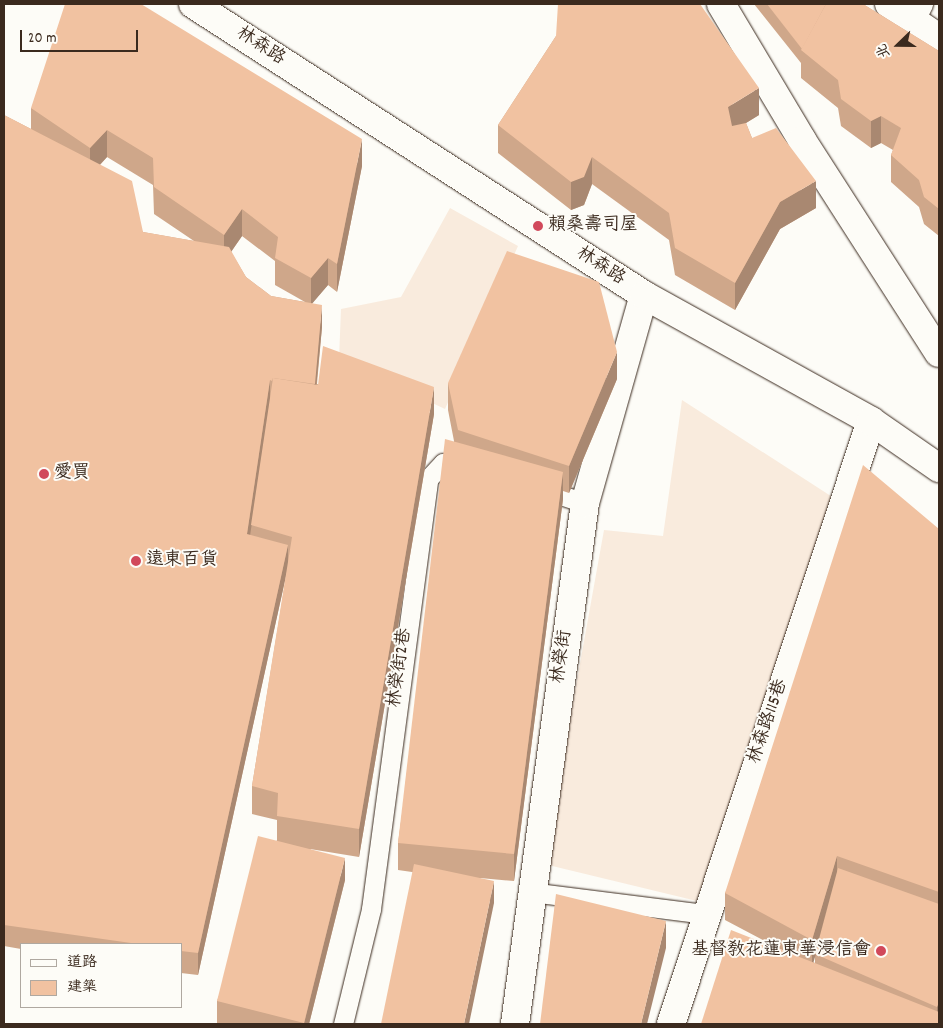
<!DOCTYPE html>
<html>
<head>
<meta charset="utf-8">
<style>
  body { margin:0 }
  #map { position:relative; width:943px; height:1028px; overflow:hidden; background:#fdfcf7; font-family:Dekko,"LXGW WenKai TC",sans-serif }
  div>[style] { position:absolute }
  .built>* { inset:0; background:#f9ebdd }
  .roads { filter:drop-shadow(0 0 1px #3b2a1e) drop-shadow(0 0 1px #3b2a1e) }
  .lane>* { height:19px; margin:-9.5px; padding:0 9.5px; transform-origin:9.5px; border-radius:9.5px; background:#fdfcf7 }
  .street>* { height:28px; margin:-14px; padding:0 14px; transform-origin:14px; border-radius:14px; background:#fdfcf7 }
  .secondary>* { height:28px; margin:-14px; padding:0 14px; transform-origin:14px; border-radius:14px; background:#fdfcf7 }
  .wall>* { inset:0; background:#cfa78a }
  .shaded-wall>* { inset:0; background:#a98871 }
  .building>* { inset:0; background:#f1c2a1 }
  .dots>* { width:14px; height:14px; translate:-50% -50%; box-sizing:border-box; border:2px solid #fdfcf7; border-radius:50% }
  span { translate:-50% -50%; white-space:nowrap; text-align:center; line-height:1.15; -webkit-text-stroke:4px #fdfcf7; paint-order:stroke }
  .street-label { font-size:18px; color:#3b2a1e }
  .poi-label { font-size:18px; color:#3b2a1e }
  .left { translate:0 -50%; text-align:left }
  .right { translate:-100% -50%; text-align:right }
  .frame { position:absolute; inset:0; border:5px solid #3b2a1e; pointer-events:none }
  .legend { position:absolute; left:20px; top:943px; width:162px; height:65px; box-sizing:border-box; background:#fdfcf7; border:1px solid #afa8a0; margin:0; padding:6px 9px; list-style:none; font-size:15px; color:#3b2a1e }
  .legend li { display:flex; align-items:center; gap:10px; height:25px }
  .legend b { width:25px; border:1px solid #afa8a0 }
  .north { position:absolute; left:873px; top:20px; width:50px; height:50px; -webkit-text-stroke:4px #fdfcf7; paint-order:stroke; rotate:248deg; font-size:14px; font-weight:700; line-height:20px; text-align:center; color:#3b2a1e }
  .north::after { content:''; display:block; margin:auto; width:18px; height:22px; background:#3b2a1e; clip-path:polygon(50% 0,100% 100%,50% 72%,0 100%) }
  .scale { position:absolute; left:20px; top:30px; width:118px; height:22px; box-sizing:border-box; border:2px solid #3b2a1e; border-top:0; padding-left:6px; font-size:15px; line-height:18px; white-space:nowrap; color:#3b2a1e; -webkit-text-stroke:4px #fdfcf7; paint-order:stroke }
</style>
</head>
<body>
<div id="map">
  <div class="built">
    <i style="clip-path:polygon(450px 208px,518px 246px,445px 409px,339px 359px,341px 309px,401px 297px)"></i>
    <i style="clip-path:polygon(682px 400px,837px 500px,697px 901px,544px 864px,604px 530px,663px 536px)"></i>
  </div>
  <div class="roads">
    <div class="lane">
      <i style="left:915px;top:20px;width:18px;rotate:-63deg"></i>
      <i style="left:539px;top:488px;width:48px;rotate:18.1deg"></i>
      <i style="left:531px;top:892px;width:175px;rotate:7.2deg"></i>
      <i style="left:343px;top:1024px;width:118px;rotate:-76.3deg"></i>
      <i style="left:371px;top:909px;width:434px;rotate:-82.4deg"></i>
      <i style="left:428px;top:479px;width:22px;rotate:-47deg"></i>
      <i style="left:443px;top:463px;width:24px;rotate:5deg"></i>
    </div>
    <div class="street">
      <i style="left:721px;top:4px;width:158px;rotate:59.2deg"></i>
      <i style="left:802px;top:140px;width:253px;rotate:57.3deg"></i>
      <i style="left:889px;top:4px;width:60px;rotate:34.2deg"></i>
      <i style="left:515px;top:1024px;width:526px;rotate:-82.35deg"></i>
      <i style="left:585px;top:503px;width:216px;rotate:-74.2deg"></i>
      <i style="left:671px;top:1024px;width:635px;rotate:-71.65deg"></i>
    </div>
    <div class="secondary">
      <i style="left:193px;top:4px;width:537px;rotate:32.83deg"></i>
      <i style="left:644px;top:295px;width:260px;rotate:29deg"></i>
      <i style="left:871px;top:421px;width:83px;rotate:34.7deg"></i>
    </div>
  </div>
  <div class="wall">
    <i style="clip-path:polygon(754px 4px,863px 4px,939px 51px,939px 236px,924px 224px,919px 207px,891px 182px,891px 155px,893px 150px,881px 143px,871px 148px,841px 126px,838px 108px,801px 78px,801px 63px)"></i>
    <i style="clip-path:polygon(556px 36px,759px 115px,746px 123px,752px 138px,816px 208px,780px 229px,735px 310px,675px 275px,669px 240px,592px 184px,584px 205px,571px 210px,498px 153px,498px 125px)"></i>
    <i style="clip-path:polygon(evenodd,31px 108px,362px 166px,337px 292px,328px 285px,312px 303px,322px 327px,317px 384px,434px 414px,359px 857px,310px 849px,345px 880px,309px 1024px,222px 1024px,217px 1023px,217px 1001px,277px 840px,277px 820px,252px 814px,252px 786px,287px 571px,198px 975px,181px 973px,181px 944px,21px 944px,21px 949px,4px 946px,4px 115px,31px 129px,31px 108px,107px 157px,153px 185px,154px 214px,194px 241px,143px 232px,100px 165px,107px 157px,31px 108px,242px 236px,275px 261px,275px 285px,305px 302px,271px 296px,246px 277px,231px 252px,242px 236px)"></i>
    <i style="clip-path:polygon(617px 379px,569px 493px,563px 491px,563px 499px,514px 881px,480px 878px,494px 903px,412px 872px,398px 870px,398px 843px,454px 441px,448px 410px,448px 383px)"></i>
    <i style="clip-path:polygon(evenodd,939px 529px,939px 1024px,778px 948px,725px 920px,725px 893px,939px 529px,815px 955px,815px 963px,813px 962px,815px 955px)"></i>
  </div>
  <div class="shaded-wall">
    <i style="clip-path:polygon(759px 88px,759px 115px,728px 134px,728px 107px)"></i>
    <i style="clip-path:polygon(881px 116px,881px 143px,871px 148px,871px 121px)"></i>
    <i style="clip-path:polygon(107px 130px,107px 157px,90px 175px,90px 148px)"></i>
    <i style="clip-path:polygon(362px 139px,362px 166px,337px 292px,337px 264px)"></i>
    <i style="clip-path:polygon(592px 157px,592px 184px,584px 205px,571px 210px,571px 182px)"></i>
    <i style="clip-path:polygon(816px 181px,816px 208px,780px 229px,735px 310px,735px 283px,780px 202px)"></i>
    <i style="clip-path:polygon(242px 209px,242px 236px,224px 262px,224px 235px)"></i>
    <i style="clip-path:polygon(328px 258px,328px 285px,311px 305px,311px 278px)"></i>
    <i style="clip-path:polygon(322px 305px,322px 327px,314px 409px,314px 387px)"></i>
    <i style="clip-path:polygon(617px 352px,617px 379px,569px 493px,569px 466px)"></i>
    <i style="clip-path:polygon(270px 380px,270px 402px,247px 556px,247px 534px)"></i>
    <i style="clip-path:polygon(434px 387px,434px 414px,359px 857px,359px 829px)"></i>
    <i style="clip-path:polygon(563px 472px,563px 499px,514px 881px,514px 854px)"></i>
    <i style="clip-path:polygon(288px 545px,288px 567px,198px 975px,198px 953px)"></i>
    <i style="clip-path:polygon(837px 856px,837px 884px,812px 967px,812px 940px)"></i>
    <i style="clip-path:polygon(345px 858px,345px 880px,309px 1024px,304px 1024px)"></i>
    <i style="clip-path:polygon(494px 881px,494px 903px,469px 1024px,464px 1024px)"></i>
    <i style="clip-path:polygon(666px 921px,666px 948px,647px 1024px,641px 1024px)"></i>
    <i style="clip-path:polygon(939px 1002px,939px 1023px,937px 1024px,937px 1007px)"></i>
  </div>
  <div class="building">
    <i style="clip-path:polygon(65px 4px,141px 4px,362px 139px,337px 264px,328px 258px,311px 278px,275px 258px,278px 237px,242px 209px,224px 235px,154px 187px,153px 158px,107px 130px,90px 148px,31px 108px)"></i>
    <i style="clip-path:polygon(558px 4px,700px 4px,759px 88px,728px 107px,732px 126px,746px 123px,752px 138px,776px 128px,816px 181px,780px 202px,735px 283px,675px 248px,669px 213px,592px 157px,584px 177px,571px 182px,498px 125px,556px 36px)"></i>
    <i style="clip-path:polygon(767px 4px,826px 4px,802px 49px)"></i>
    <i style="clip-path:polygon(826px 4px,863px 4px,939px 51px,939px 209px,924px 197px,919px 180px,891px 155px,901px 128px,881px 116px,871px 121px,841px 99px,838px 80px,801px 50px)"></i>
    <i style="clip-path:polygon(4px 115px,132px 181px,143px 232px,229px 247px,246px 277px,271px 296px,322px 305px,315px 384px,273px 378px,272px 381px,270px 380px,247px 534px,288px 545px,198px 953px,181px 951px,181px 944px,138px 944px,4px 925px)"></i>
    <i style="clip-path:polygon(507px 251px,599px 282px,617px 352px,569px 466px,458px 430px,448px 383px)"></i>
    <i style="clip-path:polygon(323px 346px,434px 387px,359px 829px,277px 816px,278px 793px,252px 786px,292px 537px,251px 525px,273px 378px,318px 385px)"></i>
    <i style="clip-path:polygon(445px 439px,563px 472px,514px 854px,398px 843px)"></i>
    <i style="clip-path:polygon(863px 465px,939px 529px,939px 892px,837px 856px,812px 940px,725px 893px)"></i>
    <i style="clip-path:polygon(258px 836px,345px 858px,304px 1023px,217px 1001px)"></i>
    <i style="clip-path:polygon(414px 864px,494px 881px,464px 1024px,381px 1024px)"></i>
    <i style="clip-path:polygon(838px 868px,939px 904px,939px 1002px,937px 1007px,815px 954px)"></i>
    <i style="clip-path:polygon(556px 894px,666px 921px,641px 1024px,540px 1024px)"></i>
    <i style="clip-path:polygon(731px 930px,939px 1012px,939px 1024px,701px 1024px)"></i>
  </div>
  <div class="dots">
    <i style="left:538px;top:226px;background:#d1495b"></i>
    <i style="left:44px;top:474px;background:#d1495b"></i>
    <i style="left:136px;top:561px;background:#d1495b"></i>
    <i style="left:881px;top:951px;background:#d1495b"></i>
  </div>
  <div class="street-label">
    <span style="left:260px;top:47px;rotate:33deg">林森路</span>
    <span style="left:600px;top:267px;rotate:33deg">林森路</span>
    <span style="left:563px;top:657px;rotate:-82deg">林榮街</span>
    <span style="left:401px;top:668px;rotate:-82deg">林榮街2巷</span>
    <span style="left:769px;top:722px;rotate:-71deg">林森路115巷</span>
  </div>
  <div class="poi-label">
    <span class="left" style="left:548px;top:226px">賴桑壽司屋</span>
    <span class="left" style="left:54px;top:474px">愛買</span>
    <span class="left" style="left:146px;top:561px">遠東百貨</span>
    <span class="right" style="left:871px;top:951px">基督教花蓮東華浸信會</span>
  </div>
  <div class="frame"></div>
  <ul class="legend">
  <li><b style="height:6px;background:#fdfcf7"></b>道路</li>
  <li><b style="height:14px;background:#f1c2a1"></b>建築</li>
  </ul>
  <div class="north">北</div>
  <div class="scale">20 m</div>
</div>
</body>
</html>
